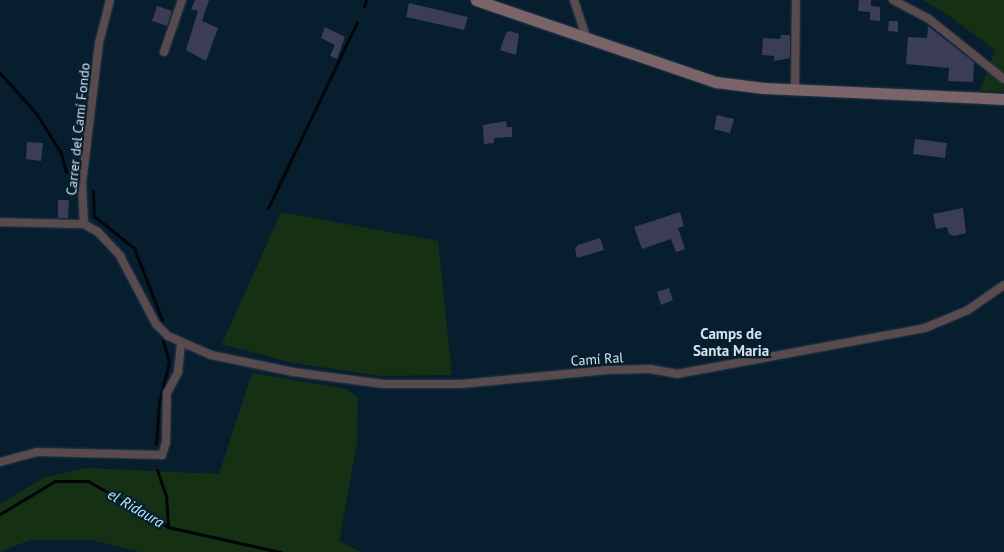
<!DOCTYPE html>
<html>
<head>
<meta charset="utf-8">
<style>
  body { margin:0 }
  #map { position:relative; width:1004px; height:552px; overflow:hidden; background:#071e2f; font-family:"PT Sans",sans-serif }
  div>[style] { position:absolute }
  .green>* { inset:0; background:#163013 }
  .stream>* { height:3px; margin:-1.5px; padding:0 1.5px; transform-origin:1.5px; border-radius:1.5px; background:#000608 }
  .building>* { inset:0; background:#3b3d56 }
  .roads { filter:drop-shadow(0 0 1px #243a4a) drop-shadow(0 0 1px #243a4a) }
  .street>* { height:8px; margin:-4px; padding:0 4px; transform-origin:4px; border-radius:4px; background:#584a4d }
  .secondary>* { height:11px; margin:-5.5px; padding:0 5.5px; transform-origin:5.5px; border-radius:5.5px; background:#7b6468 }
  span { translate:-50% -50%; white-space:nowrap; text-align:center; line-height:1.15; -webkit-text-stroke:4.5px #071e2f; paint-order:stroke }
  .street-label { font-size:14px; color:#d6e3ef }
  .neighbourhood-label { font-size:15px; color:#d6e3ef; font-weight:700 }
  .water-label { font-size:15px; color:#b6f0fa; font-style:italic }
</style>
</head>
<body>
<div id="map">
  <div class="green">
    <i style="clip-path:polygon(923px 0,1004px 0,1004px 91px,980px 91px,995px 50px,945px 13px)"></i>
    <i style="clip-path:polygon(281px 212px,438px 241px,452px 375px,381px 376px,293px 363px,222px 344px)"></i>
    <i style="clip-path:polygon(252px 373px,346px 389px,358px 397px,357px 443px,339px 541px,361px 552px,141px 552px,91px 540px,30px 540px,0 552px,0 504px,46px 477px,86px 468px,219px 474px)"></i>
  </div>
  <div class="stream">
    <i style="left:364px;top:6px;width:6px;rotate:-72deg"></i>
    <i style="left:0;top:73px;width:54px;rotate:48deg"></i>
    <i style="left:36px;top:113px;width:47px;rotate:58deg"></i>
    <i style="left:61px;top:153px;width:20px;rotate:75deg"></i>
    <i style="left:93px;top:191px;width:25px;rotate:88deg"></i>
    <i style="left:94px;top:216px;width:51px;rotate:38.7deg"></i>
    <i style="left:134px;top:248px;width:77px;rotate:68.7deg"></i>
    <i style="left:268px;top:208px;width:206px;rotate:-64.4deg"></i>
    <i style="left:156px;top:444px;width:41px;rotate:-85.8deg"></i>
    <i style="left:159px;top:403px;width:42px;rotate:-76.3deg"></i>
    <i style="left:169px;top:362px;width:22px;rotate:-106deg"></i>
    <i style="left:157px;top:470px;width:28px;rotate:71deg"></i>
    <i style="left:166px;top:496px;width:31px;rotate:86deg"></i>
    <i style="left:0;top:514px;width:64px;rotate:-31deg"></i>
    <i style="left:55px;top:481px;width:33px"></i>
    <i style="left:88px;top:481px;width:92px;rotate:29.9deg"></i>
    <i style="left:168px;top:527px;width:115px;rotate:12.6deg"></i>
  </div>
  <div class="building">
    <i style="clip-path:polygon(195px 0,209px 0,202px 21px,218px 28px,206px 61px,186px 50px,198px 11px,191px 9px)"></i>
    <i style="clip-path:polygon(859px 0,871px 0,871px 6px,880px 7px,880px 21px,870px 20px,870px 12px,858px 11px)"></i>
    <i style="clip-path:polygon(409px 3px,468px 17px,464px 30px,406px 17px)"></i>
    <i style="clip-path:polygon(157px 6px,172px 11px,167px 26px,152px 21px)"></i>
    <i style="clip-path:polygon(889px 21px,898px 21px,898px 32px,888px 31px)"></i>
    <i style="clip-path:polygon(928px 26px,974px 62px,973px 82px,948px 81px,949px 68px,906px 64px,908px 37px,927px 38px)"></i>
    <i style="clip-path:polygon(325px 27px,345px 37px,337px 59px,330px 56px,335px 45px,321px 38px)"></i>
    <i style="clip-path:polygon(510px 31px,519px 34px,516px 55px,500px 50px,506px 33px)"></i>
    <i style="clip-path:polygon(781px 35px,790px 35px,790px 58px,774px 61px,774px 56px,762px 55px,763px 38px,780px 39px)"></i>
    <i style="clip-path:polygon(717px 115px,734px 119px,730px 133px,714px 129px)"></i>
    <i style="clip-path:polygon(506px 121px,507px 127px,512px 127px,512px 137px,494px 138px,494px 143px,484px 144px,483px 125px)"></i>
    <i style="clip-path:polygon(915px 139px,947px 143px,945px 158px,913px 154px)"></i>
    <i style="clip-path:polygon(27px 142px,43px 143px,41px 161px,26px 159px)"></i>
    <i style="clip-path:polygon(58px 200px,69px 200px,68px 218px,58px 218px)"></i>
    <i style="clip-path:polygon(963px 208px,966px 233px,954px 236px,949px 234px,947px 227px,936px 229px,933px 214px)"></i>
    <i style="clip-path:polygon(680px 212px,684px 226px,678px 228px,685px 249px,676px 252px,671px 239px,642px 249px,634px 227px)"></i>
    <i style="clip-path:polygon(600px 238px,604px 250px,577px 258px,575px 249px,578px 245px)"></i>
    <i style="clip-path:polygon(669px 288px,673px 300px,661px 305px,657px 292px)"></i>
  </div>
  <div class="roads">
    <div class="street">
      <i style="left:110px;top:0;width:44px;rotate:104.3deg"></i>
      <i style="left:99px;top:43px;width:141px;rotate:96.9deg"></i>
      <i style="left:82px;top:183px;width:41px;rotate:87.2deg"></i>
      <i style="left:84px;top:224px;width:16px;rotate:30deg"></i>
      <i style="left:98px;top:232px;width:33px;rotate:47deg"></i>
      <i style="left:120px;top:256px;width:77px;rotate:62.1deg"></i>
      <i style="left:156px;top:324px;width:17px;rotate:45deg"></i>
      <i style="left:168px;top:336px;width:47px;rotate:23.8deg"></i>
      <i style="left:211px;top:355px;width:84px;rotate:11.7deg"></i>
      <i style="left:293px;top:372px;width:91px;rotate:7.6deg"></i>
      <i style="left:383px;top:384px;width:78px"></i>
      <i style="left:461px;top:384px;width:147px;rotate:-5.5deg"></i>
      <i style="left:607px;top:370px;width:43px;rotate:-1.3deg"></i>
      <i style="left:650px;top:369px;width:27px;rotate:10deg"></i>
      <i style="left:677px;top:374px;width:252px;rotate:-10.5deg"></i>
      <i style="left:925px;top:328px;width:47px;rotate:-22.7deg"></i>
      <i style="left:968px;top:310px;width:44px;rotate:-34.8deg"></i>
      <i style="left:574px;top:0;width:40px;rotate:72deg"></i>
      <i style="left:893px;top:0;width:41px;rotate:27.8deg"></i>
      <i style="left:929px;top:19px;width:96px;rotate:38.7deg"></i>
      <i style="left:164px;top:52px;width:55px;rotate:-70.9deg"></i>
      <i style="left:795px;top:89px;width:89px;rotate:-89.4deg"></i>
      <i style="left:0;top:222px;width:84px;rotate:1.4deg"></i>
      <i style="left:0;top:462px;width:38px;rotate:-15deg"></i>
      <i style="left:37px;top:452px;width:125px;rotate:1.4deg"></i>
      <i style="left:162px;top:455px;width:13px;rotate:-72deg"></i>
      <i style="left:166px;top:443px;width:50px;rotate:-88.9deg"></i>
      <i style="left:167px;top:393px;width:24px;rotate:-62deg"></i>
      <i style="left:178px;top:372px;width:29px;rotate:-84deg"></i>
    </div>
    <div class="secondary">
      <i style="left:476px;top:0;width:254px;rotate:18.9deg"></i>
      <i style="left:716px;top:82px;width:48px;rotate:7.1deg"></i>
      <i style="left:764px;top:88px;width:240px;rotate:2.6deg"></i>
    </div>
  </div>
  <div class="street-label">
    <span style="left:78px;top:129px;rotate:-84deg">Carrer del Camí Fondo</span>
    <span style="left:597px;top:359px;rotate:-4deg">Camí Ral</span>
  </div>
  <div class="neighbourhood-label">
    <span style="left:731px;top:342px">Camps de<br>Santa Maria</span>
  </div>
  <div class="water-label">
    <span style="left:136px;top:508px;rotate:30deg">el Ridaura</span>
  </div>
</div>
</body>
</html>
